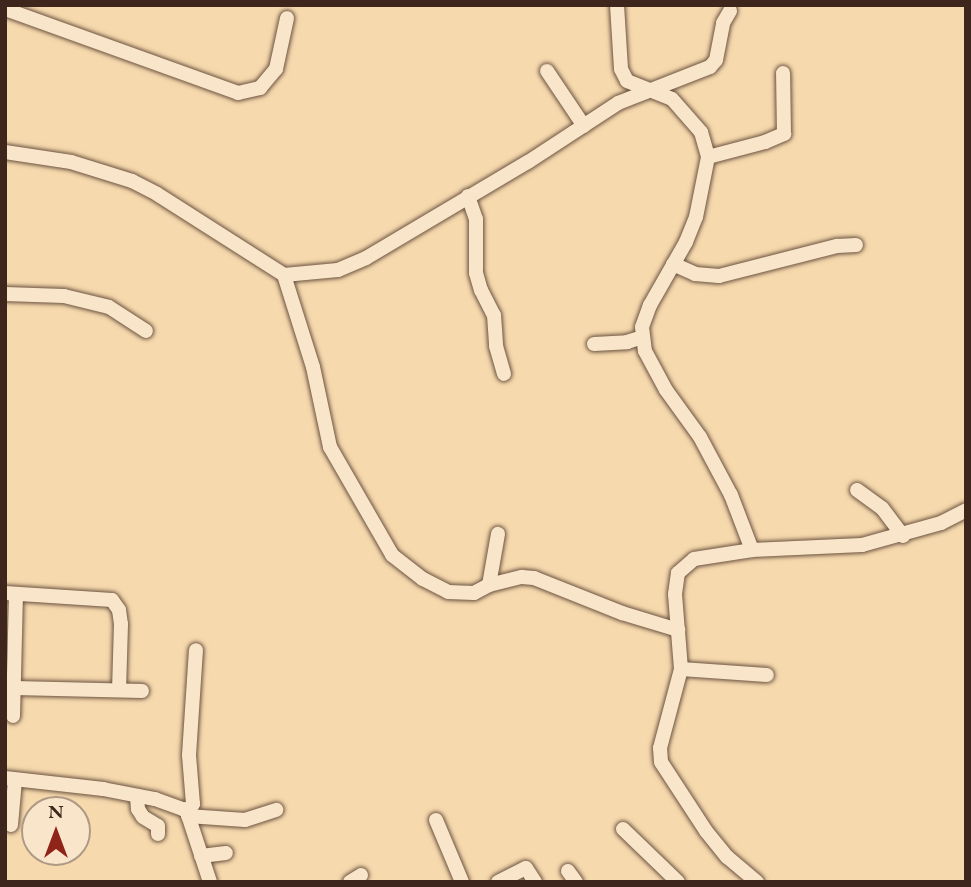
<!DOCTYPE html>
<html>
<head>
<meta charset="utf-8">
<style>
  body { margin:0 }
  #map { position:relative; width:971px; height:887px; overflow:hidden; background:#f6d9ad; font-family:"EB Garamond",serif }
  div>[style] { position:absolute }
  .roads { filter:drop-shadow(0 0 2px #6c5341) drop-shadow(0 0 2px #6c5341) }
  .minor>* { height:14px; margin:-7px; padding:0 7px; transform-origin:7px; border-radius:7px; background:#f9e6ca }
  span { translate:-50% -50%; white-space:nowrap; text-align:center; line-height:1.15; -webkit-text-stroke:5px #f9e6ca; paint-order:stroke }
  .frame { position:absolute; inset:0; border:7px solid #3e261d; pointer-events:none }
  .north { position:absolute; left:21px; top:796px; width:70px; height:70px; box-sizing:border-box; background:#f9e6ca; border:2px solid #ae9985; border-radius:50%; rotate:0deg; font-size:19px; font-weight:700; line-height:28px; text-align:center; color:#3e261d }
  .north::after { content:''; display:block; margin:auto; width:24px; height:32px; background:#8f2418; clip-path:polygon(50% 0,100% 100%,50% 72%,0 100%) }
</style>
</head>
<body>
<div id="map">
  <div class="roads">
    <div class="minor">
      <i style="left:617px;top:5px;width:64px;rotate:86.4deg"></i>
      <i style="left:621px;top:69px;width:13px;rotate:63deg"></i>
      <i style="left:627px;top:81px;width:48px;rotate:21.8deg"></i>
      <i style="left:672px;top:99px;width:44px;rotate:48.7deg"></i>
      <i style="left:701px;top:132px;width:26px;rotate:74deg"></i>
      <i style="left:708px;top:157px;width:61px;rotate:101.3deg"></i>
      <i style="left:696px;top:217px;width:27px;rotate:112deg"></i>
      <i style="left:686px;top:242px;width:73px;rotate:119.7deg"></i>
      <i style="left:650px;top:305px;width:23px;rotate:110deg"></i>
      <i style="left:642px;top:327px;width:24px;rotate:83deg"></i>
      <i style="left:645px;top:351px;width:44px;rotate:61.7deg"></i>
      <i style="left:666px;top:390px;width:58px;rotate:54.1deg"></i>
      <i style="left:700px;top:437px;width:66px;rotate:61.9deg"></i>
      <i style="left:731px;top:495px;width:59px;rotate:69.1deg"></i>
      <i style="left:5px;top:9px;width:248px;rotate:19.8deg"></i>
      <i style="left:238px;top:93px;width:23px;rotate:-13deg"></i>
      <i style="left:260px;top:88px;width:25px;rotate:-50deg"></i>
      <i style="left:276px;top:69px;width:52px;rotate:-77.8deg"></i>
      <i style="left:547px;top:71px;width:66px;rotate:56.1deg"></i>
      <i style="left:5px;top:152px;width:67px;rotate:8.6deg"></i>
      <i style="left:71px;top:162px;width:64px;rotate:17.3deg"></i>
      <i style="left:132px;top:181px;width:28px;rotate:27deg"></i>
      <i style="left:157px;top:194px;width:151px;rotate:32.5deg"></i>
      <i style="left:284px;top:275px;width:54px;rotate:-5.3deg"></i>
      <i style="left:338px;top:270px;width:30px;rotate:-23deg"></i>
      <i style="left:366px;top:258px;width:188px;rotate:-30.7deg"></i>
      <i style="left:528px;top:162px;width:108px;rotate:-33.2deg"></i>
      <i style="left:618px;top:103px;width:99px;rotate:-21.4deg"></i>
      <i style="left:710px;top:67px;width:9px;rotate:-49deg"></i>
      <i style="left:716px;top:60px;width:38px;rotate:-79deg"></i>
      <i style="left:723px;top:23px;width:14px;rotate:-60deg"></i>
      <i style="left:708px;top:157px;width:59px;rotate:-14.7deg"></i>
      <i style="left:765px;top:142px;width:21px;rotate:-23deg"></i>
      <i style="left:784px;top:134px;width:61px;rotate:-90.9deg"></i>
      <i style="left:468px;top:196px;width:24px;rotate:71deg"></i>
      <i style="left:476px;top:219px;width:54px;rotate:90deg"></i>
      <i style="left:476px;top:273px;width:18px;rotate:74deg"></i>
      <i style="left:481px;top:290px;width:28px;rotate:63deg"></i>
      <i style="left:494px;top:315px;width:31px;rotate:86deg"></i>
      <i style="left:496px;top:346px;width:29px;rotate:74deg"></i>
      <i style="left:673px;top:264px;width:24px;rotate:24deg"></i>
      <i style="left:695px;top:274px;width:24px;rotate:5deg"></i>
      <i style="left:719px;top:276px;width:122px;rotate:-14.3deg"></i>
      <i style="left:837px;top:246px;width:19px;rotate:-3deg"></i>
      <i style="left:284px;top:275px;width:96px;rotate:72.5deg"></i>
      <i style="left:313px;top:367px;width:82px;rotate:78deg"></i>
      <i style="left:330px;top:447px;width:125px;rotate:60.1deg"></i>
      <i style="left:392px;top:555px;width:39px;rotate:38deg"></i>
      <i style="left:423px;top:579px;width:28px;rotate:27deg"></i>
      <i style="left:448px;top:592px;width:26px;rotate:2deg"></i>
      <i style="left:474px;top:593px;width:17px;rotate:-28deg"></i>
      <i style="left:489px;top:585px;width:34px;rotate:-14deg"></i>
      <i style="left:522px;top:577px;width:12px;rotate:5deg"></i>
      <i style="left:534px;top:578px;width:95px;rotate:21.7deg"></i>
      <i style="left:622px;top:613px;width:59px;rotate:16.9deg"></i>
      <i style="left:5px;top:294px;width:59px;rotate:1.9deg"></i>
      <i style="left:64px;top:296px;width:46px;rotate:13.7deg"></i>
      <i style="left:109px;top:307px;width:44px;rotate:33deg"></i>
      <i style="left:594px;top:344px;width:33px;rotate:-3deg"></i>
      <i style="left:627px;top:342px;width:16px;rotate:-18deg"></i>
      <i style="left:857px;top:490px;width:31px;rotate:36deg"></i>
      <i style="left:882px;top:508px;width:35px;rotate:53deg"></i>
      <i style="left:489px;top:585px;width:52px;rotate:-80deg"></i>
      <i style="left:5px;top:593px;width:107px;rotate:3.7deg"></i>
      <i style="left:112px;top:600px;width:12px;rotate:55deg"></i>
      <i style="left:119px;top:610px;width:14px;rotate:82deg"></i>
      <i style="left:121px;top:624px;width:66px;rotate:91.7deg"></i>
      <i style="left:681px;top:669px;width:86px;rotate:4deg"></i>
      <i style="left:14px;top:688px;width:128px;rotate:1.3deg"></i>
      <i style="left:13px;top:716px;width:122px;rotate:-88.6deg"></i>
      <i style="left:5px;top:778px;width:99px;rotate:6.4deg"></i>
      <i style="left:103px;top:789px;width:53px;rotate:10.9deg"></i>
      <i style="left:155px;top:799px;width:30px;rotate:20deg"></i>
      <i style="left:183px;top:809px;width:5px;rotate:37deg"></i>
      <i style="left:187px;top:812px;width:74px;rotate:71.8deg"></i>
      <i style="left:137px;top:796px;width:13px;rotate:86deg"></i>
      <i style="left:138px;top:809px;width:9px;rotate:58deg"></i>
      <i style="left:143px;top:817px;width:17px;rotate:31deg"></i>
      <i style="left:158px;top:826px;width:8px;rotate:90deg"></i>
      <i style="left:187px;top:812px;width:10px;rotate:-53deg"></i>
      <i style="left:193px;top:804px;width:49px;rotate:-94.7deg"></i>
      <i style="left:189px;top:755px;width:105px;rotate:-86.2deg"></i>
      <i style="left:188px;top:816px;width:57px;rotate:4deg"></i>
      <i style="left:245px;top:820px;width:33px;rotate:-18deg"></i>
      <i style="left:436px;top:820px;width:67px;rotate:67.2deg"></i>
      <i style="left:11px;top:825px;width:45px;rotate:-84.9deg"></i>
      <i style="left:623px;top:829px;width:76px;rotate:43.9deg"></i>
      <i style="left:201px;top:856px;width:25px;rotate:-7deg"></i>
      <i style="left:568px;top:871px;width:14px;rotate:54deg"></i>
      <i style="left:350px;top:882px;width:13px;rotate:-32deg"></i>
      <i style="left:498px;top:882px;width:31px;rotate:-27deg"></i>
      <i style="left:526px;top:868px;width:17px;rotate:57deg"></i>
      <i style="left:757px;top:882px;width:39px;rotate:-140deg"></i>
      <i style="left:727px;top:857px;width:33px;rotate:-129deg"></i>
      <i style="left:706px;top:831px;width:82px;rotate:-123.1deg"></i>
      <i style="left:661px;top:762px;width:14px;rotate:-94deg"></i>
      <i style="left:660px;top:748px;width:82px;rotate:-75.1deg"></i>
      <i style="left:681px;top:669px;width:75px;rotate:-94.6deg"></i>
      <i style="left:675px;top:594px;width:21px;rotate:-82deg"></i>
      <i style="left:678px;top:573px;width:21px;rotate:-41deg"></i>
      <i style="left:694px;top:559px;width:59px;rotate:-8.8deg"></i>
      <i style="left:752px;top:550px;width:110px;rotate:-2.6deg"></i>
      <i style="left:862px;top:545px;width:82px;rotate:-15.6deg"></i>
      <i style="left:941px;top:523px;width:28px;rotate:-27deg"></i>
    </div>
  </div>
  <div class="frame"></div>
  <div class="north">N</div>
</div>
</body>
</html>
